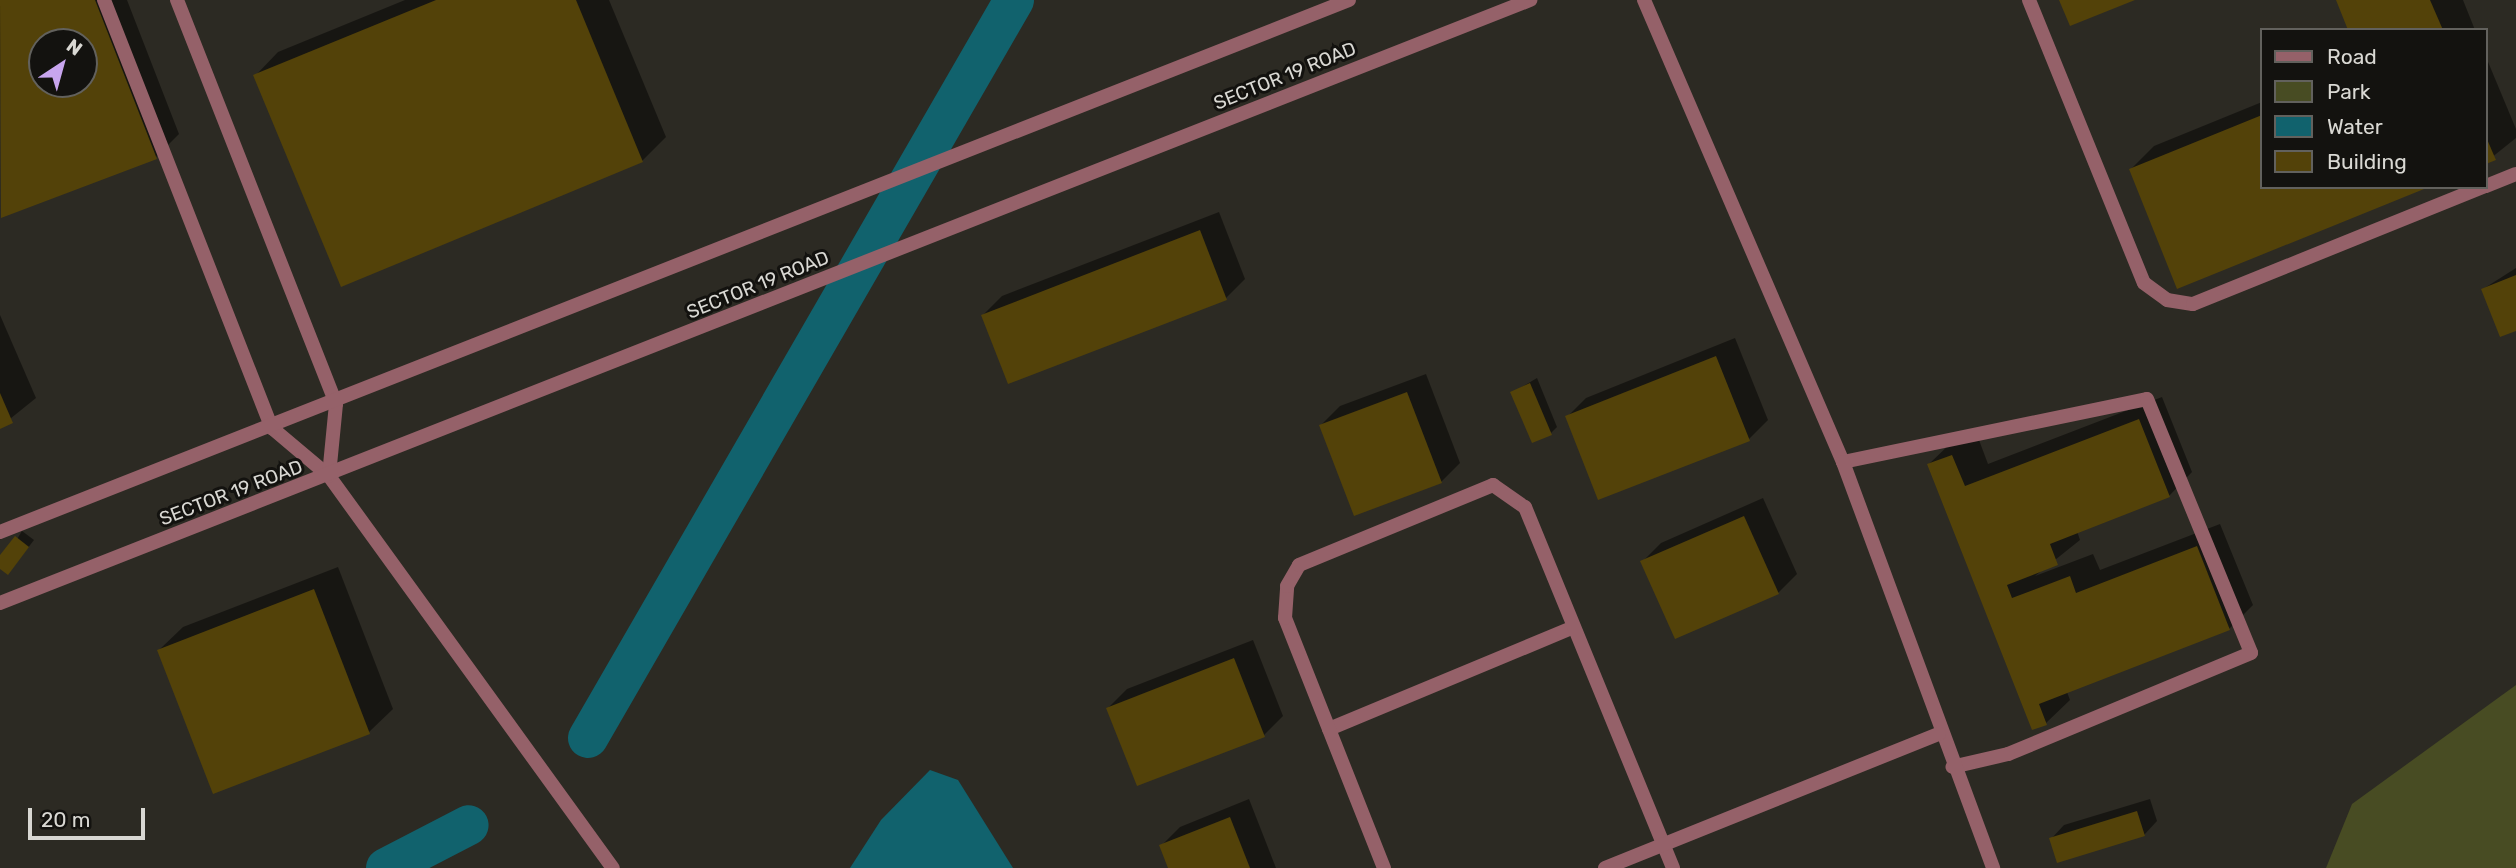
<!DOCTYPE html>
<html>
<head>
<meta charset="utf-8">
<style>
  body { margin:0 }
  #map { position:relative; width:2516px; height:868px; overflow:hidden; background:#2c2a23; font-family:Rubik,sans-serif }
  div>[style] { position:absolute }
  .green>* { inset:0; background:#484c23 }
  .water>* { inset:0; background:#11626d }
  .shadow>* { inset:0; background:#0007 }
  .canal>* { height:40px; margin:-20px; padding:0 20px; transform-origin:20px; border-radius:20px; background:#11626d }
  .building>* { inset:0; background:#534209 }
  .service>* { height:14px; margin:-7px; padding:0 7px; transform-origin:7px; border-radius:7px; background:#956169 }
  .minor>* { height:14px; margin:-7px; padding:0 7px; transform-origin:7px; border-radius:7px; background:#956169 }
  .tertiary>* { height:14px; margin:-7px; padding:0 7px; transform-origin:7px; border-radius:7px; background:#956169 }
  span { translate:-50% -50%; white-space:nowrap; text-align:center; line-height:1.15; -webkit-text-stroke:6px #13120f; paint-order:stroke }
  .street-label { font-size:19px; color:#d9d8d3 }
  .legend { position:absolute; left:2260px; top:28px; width:228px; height:161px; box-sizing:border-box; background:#13120f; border:2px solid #62615d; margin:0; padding:9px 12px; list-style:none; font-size:21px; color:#d9d8d3 }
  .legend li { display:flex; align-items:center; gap:14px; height:35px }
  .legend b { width:35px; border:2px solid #62615d }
  .north { position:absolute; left:28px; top:28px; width:70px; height:70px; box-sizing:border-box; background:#13120f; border:2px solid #62615d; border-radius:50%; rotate:36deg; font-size:19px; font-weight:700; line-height:28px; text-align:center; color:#d9d8d3 }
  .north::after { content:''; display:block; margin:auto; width:24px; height:32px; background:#c8a5ee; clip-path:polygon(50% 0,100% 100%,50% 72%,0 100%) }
  .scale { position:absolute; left:28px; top:808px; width:117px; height:32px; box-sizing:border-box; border:4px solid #d9d8d3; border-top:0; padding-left:9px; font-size:21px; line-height:24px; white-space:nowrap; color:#d9d8d3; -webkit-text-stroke:5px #13120f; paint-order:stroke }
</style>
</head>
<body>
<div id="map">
  <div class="green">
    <i style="clip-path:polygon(2516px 685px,2516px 868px,2326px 868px,2352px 804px)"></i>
  </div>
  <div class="water">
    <i style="clip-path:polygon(930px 770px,958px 780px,1013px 868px,850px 868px,881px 820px)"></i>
  </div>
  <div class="shadow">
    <i style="clip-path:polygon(evenodd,0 0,127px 0,179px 134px,156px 157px,2px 216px,0 0,42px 42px,84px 42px,84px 84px,42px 84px,42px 42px)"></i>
    <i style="clip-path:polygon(405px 0,609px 0,666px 137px,642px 161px,255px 76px,278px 52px)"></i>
    <i style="clip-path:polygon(2338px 0,2463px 0,2475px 30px,2350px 30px)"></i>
    <i style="clip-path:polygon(2486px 57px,2516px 129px,2516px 138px,2486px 162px)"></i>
    <i style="clip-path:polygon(2262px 102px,2262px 187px,2178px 287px,2131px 169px,2154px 146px)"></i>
    <i style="clip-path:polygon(1219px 212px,1245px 279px,1226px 298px,983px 315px,1002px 296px)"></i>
    <i style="clip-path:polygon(2516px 268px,2516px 329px,2483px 289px)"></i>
    <i style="clip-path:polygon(0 315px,36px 398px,0 427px)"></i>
    <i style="clip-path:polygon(1735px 338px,1768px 420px,1749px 439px,1567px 417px,1586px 398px)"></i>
    <i style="clip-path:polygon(1426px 374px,1460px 463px,1441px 482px,1321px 425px,1340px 406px)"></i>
    <i style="clip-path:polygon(1537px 378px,1557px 427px,1551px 433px,1512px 393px)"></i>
    <i style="clip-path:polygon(2162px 397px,2192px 472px,2169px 496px,2077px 531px,2080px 540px,2035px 576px,2093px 554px,2100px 570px,2220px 524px,2253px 605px,2229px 629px,2067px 692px,2070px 700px,2046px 723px,1929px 464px,1953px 441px,1976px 432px,1988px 464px)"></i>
    <i style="clip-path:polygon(1763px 498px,1797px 574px,1778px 593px,1642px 562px,1661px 543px)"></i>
    <i style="clip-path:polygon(22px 531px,34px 540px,14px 566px,0 567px)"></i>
    <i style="clip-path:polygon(338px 567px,393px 709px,369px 732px,159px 650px,183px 627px)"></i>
    <i style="clip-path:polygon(1253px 640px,1283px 716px,1264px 735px,1108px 708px,1127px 689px)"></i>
    <i style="clip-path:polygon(1249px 799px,1276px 868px,1170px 868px,1161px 846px,1180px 827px)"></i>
    <i style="clip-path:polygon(2150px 799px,2157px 821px,2144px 835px,2051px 839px,2064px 825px)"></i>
  </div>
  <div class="canal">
    <i style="left:588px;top:738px;width:852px;rotate:-60deg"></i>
    <i style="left:386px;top:868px;width:93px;rotate:-27.4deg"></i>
  </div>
  <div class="building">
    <i style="clip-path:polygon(evenodd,0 0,95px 0,157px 159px,1px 218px,0 0,42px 42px,84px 42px,84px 84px,42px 84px,42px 42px)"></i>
    <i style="clip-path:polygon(436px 0,576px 0,643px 162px,341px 287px,253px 75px)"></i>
    <i style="clip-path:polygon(2059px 0,2135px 0,2070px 26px)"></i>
    <i style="clip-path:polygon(2336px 0,2430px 0,2443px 30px,2348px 30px)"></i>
    <i style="clip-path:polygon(2262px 115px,2262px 187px,2429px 187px,2177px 289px,2129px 169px)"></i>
    <i style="clip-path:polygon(2486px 137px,2496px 160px,2486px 164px)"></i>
    <i style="clip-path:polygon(1200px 230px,1227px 300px,1008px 384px,981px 315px)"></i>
    <i style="clip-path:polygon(2516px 275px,2516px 331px,2500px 337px,2481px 289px)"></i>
    <i style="clip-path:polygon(1716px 356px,1750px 441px,1598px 500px,1565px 416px)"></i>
    <i style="clip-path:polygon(1530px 383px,1552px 435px,1532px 443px,1510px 392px)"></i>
    <i style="clip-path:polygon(1407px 392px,1442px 483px,1354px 516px,1319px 425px)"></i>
    <i style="clip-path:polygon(0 393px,13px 423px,0 429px)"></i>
    <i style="clip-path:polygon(2139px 419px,2170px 497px,2050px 544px,2058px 565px,2007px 585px,2012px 598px,2070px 576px,2076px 593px,2197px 546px,2230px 630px,2039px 704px,2047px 725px,2032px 730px,1927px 464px,1952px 455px,1965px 486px)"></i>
    <i style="clip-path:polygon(1744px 516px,1779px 594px,1675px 639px,1640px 561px)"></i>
    <i style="clip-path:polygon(15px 536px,29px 547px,8px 575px,0 569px,0 555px)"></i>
    <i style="clip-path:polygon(314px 589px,370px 734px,213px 794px,157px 650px)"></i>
    <i style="clip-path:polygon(1234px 658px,1265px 737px,1137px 786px,1106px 708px)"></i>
    <i style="clip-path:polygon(2137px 811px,2145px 836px,2057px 863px,2049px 838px)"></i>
    <i style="clip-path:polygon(1230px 817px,1250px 868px,1168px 868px,1159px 845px)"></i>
  </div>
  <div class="service">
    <i style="left:2029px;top:0;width:305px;rotate:67.9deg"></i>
    <i style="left:2144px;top:283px;width:29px;rotate:36deg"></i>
    <i style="left:2167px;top:300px;width:26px;rotate:9deg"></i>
    <i style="left:2193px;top:304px;width:313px;rotate:-22deg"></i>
    <i style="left:2486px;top:186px;width:32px;rotate:-22deg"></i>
    <i style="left:1843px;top:462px;width:310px;rotate:-11.7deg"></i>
    <i style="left:2147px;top:399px;width:274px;rotate:67.7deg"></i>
    <i style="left:2251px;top:653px;width:263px;rotate:157.4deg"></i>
    <i style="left:2008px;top:754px;width:57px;rotate:166.9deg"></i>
  </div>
  <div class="minor">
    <i style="left:104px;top:0;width:460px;rotate:68.6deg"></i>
    <i style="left:272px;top:428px;width:75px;rotate:40.1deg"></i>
    <i style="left:329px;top:476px;width:484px;rotate:54.1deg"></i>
    <i style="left:177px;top:0;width:434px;rotate:68.5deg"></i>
    <i style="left:336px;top:404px;width:72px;rotate:95.6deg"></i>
    <i style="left:1644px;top:0;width:503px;rotate:66.7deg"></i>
    <i style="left:1843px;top:462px;width:433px;rotate:69.7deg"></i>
    <i style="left:1329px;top:729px;width:265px;rotate:-22.6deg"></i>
    <i style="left:1384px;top:868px;width:269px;rotate:-111.6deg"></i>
    <i style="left:1285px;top:618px;width:32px;rotate:-86deg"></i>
    <i style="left:1287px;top:586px;width:24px;rotate:-60deg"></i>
    <i style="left:1299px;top:565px;width:210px;rotate:-22.4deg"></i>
    <i style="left:1493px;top:485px;width:39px;rotate:35deg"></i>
    <i style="left:1525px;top:507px;width:390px;rotate:67.7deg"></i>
    <i style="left:1605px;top:868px;width:360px;rotate:-21.9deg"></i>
  </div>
  <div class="tertiary">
    <i style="left:0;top:532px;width:1450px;rotate:-21.52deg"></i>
    <i style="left:0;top:603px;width:1645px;rotate:-21.51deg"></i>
  </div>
  <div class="street-label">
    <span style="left:1285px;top:76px;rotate:-22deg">SECTOR 19 ROAD</span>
    <span style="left:758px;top:285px;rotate:-22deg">SECTOR 19 ROAD</span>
    <span style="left:231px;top:493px;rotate:-21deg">SECTOR 19 ROAD</span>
  </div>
  <ul class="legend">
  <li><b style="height:9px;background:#956169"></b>Road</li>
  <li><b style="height:19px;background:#484c23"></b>Park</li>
  <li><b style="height:19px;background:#11626d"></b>Water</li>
  <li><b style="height:19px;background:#534209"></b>Building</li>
  </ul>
  <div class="north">N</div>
  <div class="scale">20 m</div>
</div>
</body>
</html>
